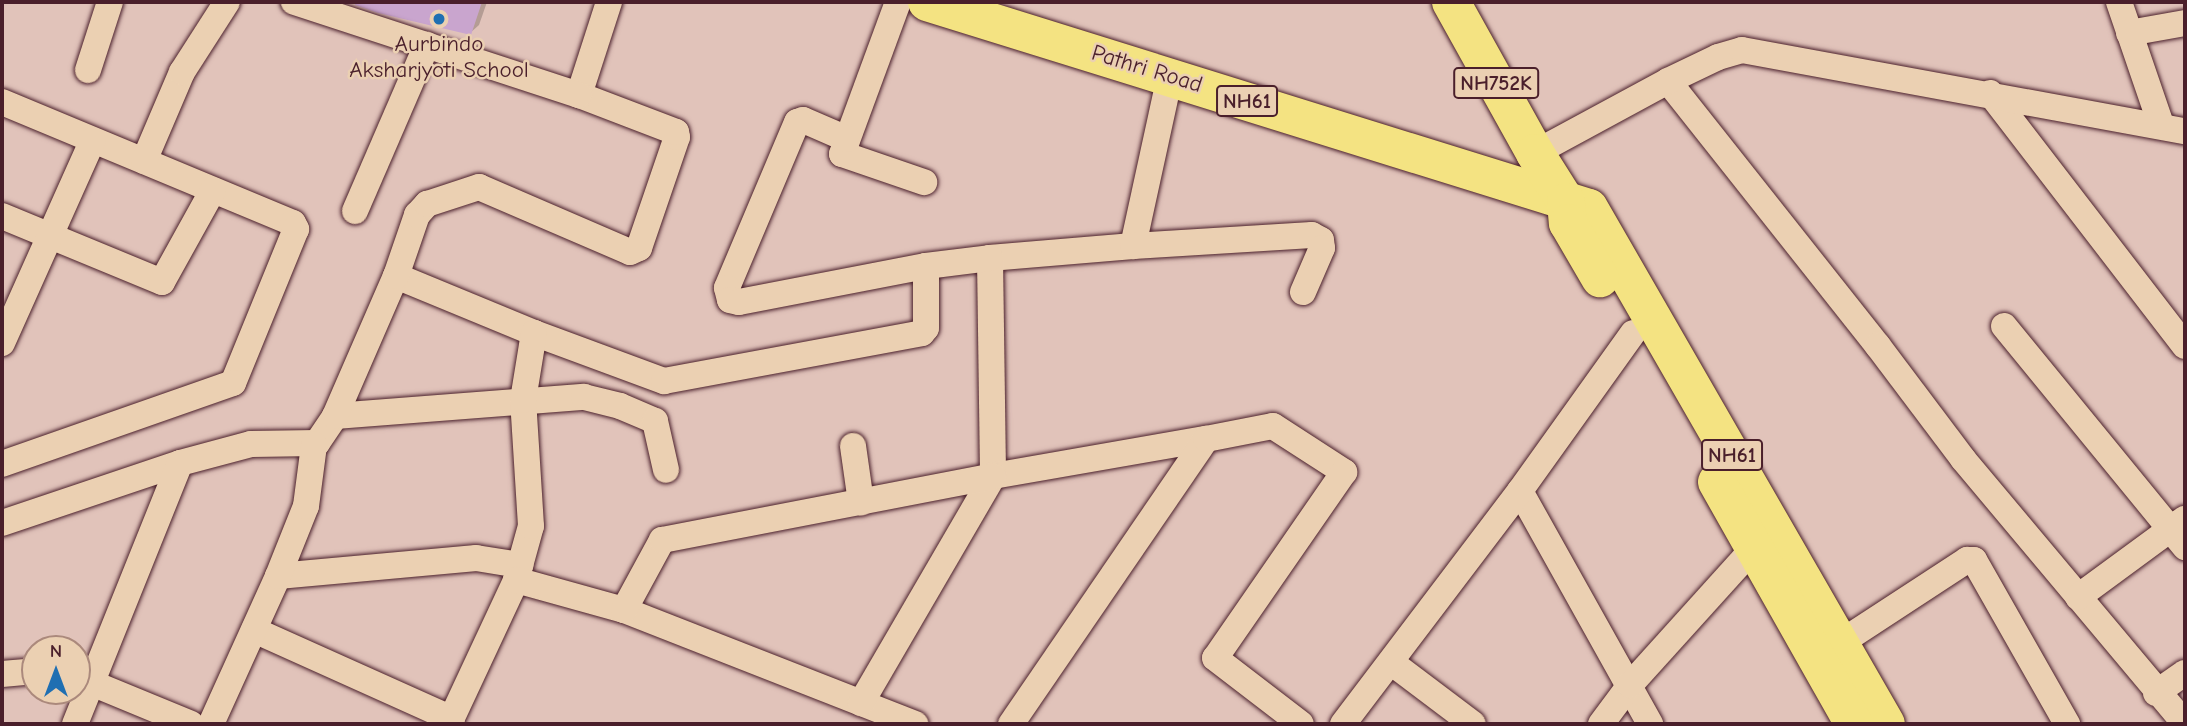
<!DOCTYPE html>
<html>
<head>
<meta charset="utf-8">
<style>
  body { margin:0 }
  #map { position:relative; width:2187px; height:726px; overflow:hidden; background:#e1c3ba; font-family:"Comic Neue",sans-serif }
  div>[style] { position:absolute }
  .shadow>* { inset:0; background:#0003 }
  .building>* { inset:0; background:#c9a5ce }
  .roads { filter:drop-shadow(0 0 2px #4a1f2b) drop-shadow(0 0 2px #4a1f2b) }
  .minor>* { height:26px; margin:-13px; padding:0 13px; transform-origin:13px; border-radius:13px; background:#ebd0b2 }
  .highway>* { height:38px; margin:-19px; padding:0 19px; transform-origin:19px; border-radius:19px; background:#f4e382 }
  .dots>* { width:19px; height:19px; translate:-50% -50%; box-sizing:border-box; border:4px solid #ebd0b2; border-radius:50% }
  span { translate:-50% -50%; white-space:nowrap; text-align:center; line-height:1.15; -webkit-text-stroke:5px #ebd0b2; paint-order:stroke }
  .shield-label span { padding:2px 5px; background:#ebd0b2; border:2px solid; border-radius:5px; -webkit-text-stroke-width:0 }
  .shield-label { font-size:21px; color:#4a1f2b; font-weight:700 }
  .poi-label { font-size:23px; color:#4a1f2b }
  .street-label { font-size:23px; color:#4a1f2b }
  .frame { position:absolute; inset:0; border:4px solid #4a1f2b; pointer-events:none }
  .north { position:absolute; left:21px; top:635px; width:70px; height:70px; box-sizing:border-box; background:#ebd0b2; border:2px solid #ab897c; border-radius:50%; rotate:0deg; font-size:19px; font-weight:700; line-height:28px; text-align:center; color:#4a1f2b }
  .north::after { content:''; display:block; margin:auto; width:24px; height:32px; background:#1f6fb2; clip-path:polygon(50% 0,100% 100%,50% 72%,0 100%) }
</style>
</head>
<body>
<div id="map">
  <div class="shadow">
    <i style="clip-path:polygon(350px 2px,487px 2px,479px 25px,470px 33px)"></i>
  </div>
  <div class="building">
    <i style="clip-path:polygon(356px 2px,482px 2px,471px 35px,378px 13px,355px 5px)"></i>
  </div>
  <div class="roads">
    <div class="minor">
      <i style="left:898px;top:2px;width:162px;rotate:110.2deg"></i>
      <i style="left:842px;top:154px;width:87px;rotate:18.9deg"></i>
      <i style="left:2119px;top:2px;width:130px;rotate:71.1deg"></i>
      <i style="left:2129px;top:33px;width:57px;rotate:-10.1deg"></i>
      <i style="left:88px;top:70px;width:71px;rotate:-72.1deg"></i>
      <i style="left:1170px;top:76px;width:174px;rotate:102.3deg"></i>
      <i style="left:1133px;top:246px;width:144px;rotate:175.2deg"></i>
      <i style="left:990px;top:258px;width:218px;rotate:89.2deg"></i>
      <i style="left:993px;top:476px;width:216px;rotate:-9.9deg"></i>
      <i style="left:1668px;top:81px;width:338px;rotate:51.6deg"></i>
      <i style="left:1878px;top:346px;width:141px;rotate:53deg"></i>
      <i style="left:1963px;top:459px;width:346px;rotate:50deg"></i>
      <i style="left:1990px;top:93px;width:319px;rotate:52.4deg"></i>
      <i style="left:579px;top:95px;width:98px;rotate:-72.1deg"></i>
      <i style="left:2px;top:102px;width:315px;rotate:22.6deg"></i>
      <i style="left:293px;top:223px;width:7px;rotate:63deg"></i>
      <i style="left:296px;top:229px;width:166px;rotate:112.2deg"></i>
      <i style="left:233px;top:383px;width:245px;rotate:160.7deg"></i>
      <i style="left:847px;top:139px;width:48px;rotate:-156.6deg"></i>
      <i style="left:803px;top:120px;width:6px;rotate:162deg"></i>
      <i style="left:797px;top:122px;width:180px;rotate:112.9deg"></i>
      <i style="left:727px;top:288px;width:12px;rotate:76deg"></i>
      <i style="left:730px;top:300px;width:9px;rotate:13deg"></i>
      <i style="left:739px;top:302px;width:190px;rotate:-10.9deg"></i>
      <i style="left:926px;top:266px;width:64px;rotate:-7.1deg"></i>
      <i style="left:1535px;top:153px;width:151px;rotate:-28.4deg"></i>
      <i style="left:1668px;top:81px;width:55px;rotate:-25.6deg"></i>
      <i style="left:1718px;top:57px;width:25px;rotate:-16deg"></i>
      <i style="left:1742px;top:50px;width:450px;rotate:10.4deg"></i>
      <i style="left:144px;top:161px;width:97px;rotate:-66.9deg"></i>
      <i style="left:182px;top:72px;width:83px;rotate:-57.3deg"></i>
      <i style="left:355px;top:211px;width:181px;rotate:-66.6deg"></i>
      <i style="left:2px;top:216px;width:173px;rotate:22.4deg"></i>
      <i style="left:162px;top:282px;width:105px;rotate:-61deg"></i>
      <i style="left:1133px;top:246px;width:179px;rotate:-3.5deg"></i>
      <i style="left:1312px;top:235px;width:10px;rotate:29deg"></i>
      <i style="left:1321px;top:240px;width:8px;rotate:83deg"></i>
      <i style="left:1322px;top:248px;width:48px;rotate:113.4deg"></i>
      <i style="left:396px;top:276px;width:149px;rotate:22.4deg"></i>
      <i style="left:534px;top:333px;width:139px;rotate:20.3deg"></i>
      <i style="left:664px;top:381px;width:262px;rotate:-10.5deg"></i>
      <i style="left:922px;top:333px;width:6px;rotate:-51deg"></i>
      <i style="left:926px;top:328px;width:62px;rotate:-90deg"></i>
      <i style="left:2004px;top:326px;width:286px;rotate:50.7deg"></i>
      <i style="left:1633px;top:333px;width:194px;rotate:125.6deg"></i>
      <i style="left:1520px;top:491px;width:267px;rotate:60.8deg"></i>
      <i style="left:2px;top:343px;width:222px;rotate:-65.9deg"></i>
      <i style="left:335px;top:416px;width:250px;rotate:-4.4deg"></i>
      <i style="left:584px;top:397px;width:37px;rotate:14deg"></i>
      <i style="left:620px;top:406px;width:38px;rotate:23deg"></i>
      <i style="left:655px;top:421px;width:50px;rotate:77.3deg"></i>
      <i style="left:853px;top:446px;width:57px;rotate:81.9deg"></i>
      <i style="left:2px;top:523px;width:188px;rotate:-18.6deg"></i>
      <i style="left:180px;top:463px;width:73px;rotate:-15deg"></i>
      <i style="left:251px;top:444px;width:66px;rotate:-0.9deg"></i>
      <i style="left:317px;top:443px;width:32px;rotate:-56deg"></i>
      <i style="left:335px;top:416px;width:153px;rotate:-66.5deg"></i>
      <i style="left:396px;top:276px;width:65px;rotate:-71deg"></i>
      <i style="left:417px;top:215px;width:15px;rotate:-48deg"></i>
      <i style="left:427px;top:204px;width:55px;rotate:-18.1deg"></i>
      <i style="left:479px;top:187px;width:164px;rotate:23.3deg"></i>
      <i style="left:630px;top:252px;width:10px;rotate:-24deg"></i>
      <i style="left:639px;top:248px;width:117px;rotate:-71.1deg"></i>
      <i style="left:677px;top:137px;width:5px;rotate:-101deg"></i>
      <i style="left:676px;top:132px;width:104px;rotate:-159.1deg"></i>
      <i style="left:579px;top:95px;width:300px;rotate:-161.9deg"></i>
      <i style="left:278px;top:576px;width:199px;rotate:-5.2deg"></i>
      <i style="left:476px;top:558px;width:45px;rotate:9deg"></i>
      <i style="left:516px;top:580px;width:56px;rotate:-74.5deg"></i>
      <i style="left:531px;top:526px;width:126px;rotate:-93.6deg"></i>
      <i style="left:523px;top:400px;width:68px;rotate:-80.7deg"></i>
      <i style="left:2078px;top:597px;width:132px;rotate:-36.3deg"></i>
      <i style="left:624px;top:610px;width:313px;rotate:21.4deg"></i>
      <i style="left:254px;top:630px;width:217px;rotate:24.2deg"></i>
      <i style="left:1840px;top:643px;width:152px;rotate:-33.2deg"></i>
      <i style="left:1967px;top:560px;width:7px"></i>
      <i style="left:1974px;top:560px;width:189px;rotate:60.4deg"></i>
      <i style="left:1392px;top:663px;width:101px;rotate:37deg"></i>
      <i style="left:2px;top:674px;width:33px;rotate:-5deg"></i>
      <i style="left:77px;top:677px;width:123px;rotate:22.4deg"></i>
      <i style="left:2156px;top:693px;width:35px;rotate:-35deg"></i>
      <i style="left:861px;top:703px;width:263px;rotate:-59.8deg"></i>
      <i style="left:75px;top:724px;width:281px;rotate:-68.1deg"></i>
      <i style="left:211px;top:724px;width:162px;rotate:-65.6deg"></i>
      <i style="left:278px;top:576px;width:75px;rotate:-68.2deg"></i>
      <i style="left:306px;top:506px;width:62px;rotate:-82.5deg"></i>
      <i style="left:449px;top:724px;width:159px;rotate:-65deg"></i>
      <i style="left:516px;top:580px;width:112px;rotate:15.5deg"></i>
      <i style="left:624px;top:610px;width:80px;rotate:-61.5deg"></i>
      <i style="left:662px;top:540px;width:337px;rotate:-10.9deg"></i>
      <i style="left:1011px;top:724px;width:345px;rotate:-55.6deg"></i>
      <i style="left:1206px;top:439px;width:68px;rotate:-11deg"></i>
      <i style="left:1273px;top:426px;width:85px;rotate:32.9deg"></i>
      <i style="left:1344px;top:472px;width:226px;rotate:124.7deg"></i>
      <i style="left:1215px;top:658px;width:108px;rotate:37.5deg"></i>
      <i style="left:1343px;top:724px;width:293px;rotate:-52.8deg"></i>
      <i style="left:1601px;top:724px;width:49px;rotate:-53.4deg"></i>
      <i style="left:1630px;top:685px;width:185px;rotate:-47.9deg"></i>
    </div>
    <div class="highway">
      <i style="left:927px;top:2px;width:693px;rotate:17.29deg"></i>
      <i style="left:1589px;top:208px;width:595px;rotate:60.08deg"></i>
      <i style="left:1451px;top:2px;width:173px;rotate:60.9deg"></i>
      <i style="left:1535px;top:153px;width:58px;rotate:57.7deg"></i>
      <i style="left:1566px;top:202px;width:21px;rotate:85deg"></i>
      <i style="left:1568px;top:223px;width:64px;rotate:59.8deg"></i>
      <i style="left:1717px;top:482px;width:278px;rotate:60.5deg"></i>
    </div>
  </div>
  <div class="dots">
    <i style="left:439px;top:19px;background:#1f6fb2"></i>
  </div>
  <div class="shield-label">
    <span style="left:1496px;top:83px">NH752K</span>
    <span style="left:1247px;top:101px">NH61</span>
    <span style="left:1732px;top:455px">NH61</span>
  </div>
  <div class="poi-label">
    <span style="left:439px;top:57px">Aurbindo<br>Aksharjyoti School</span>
  </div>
  <div class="street-label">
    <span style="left:1147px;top:69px;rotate:17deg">Pathri Road</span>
  </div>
  <div class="frame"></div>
  <div class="north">N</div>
</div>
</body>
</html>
